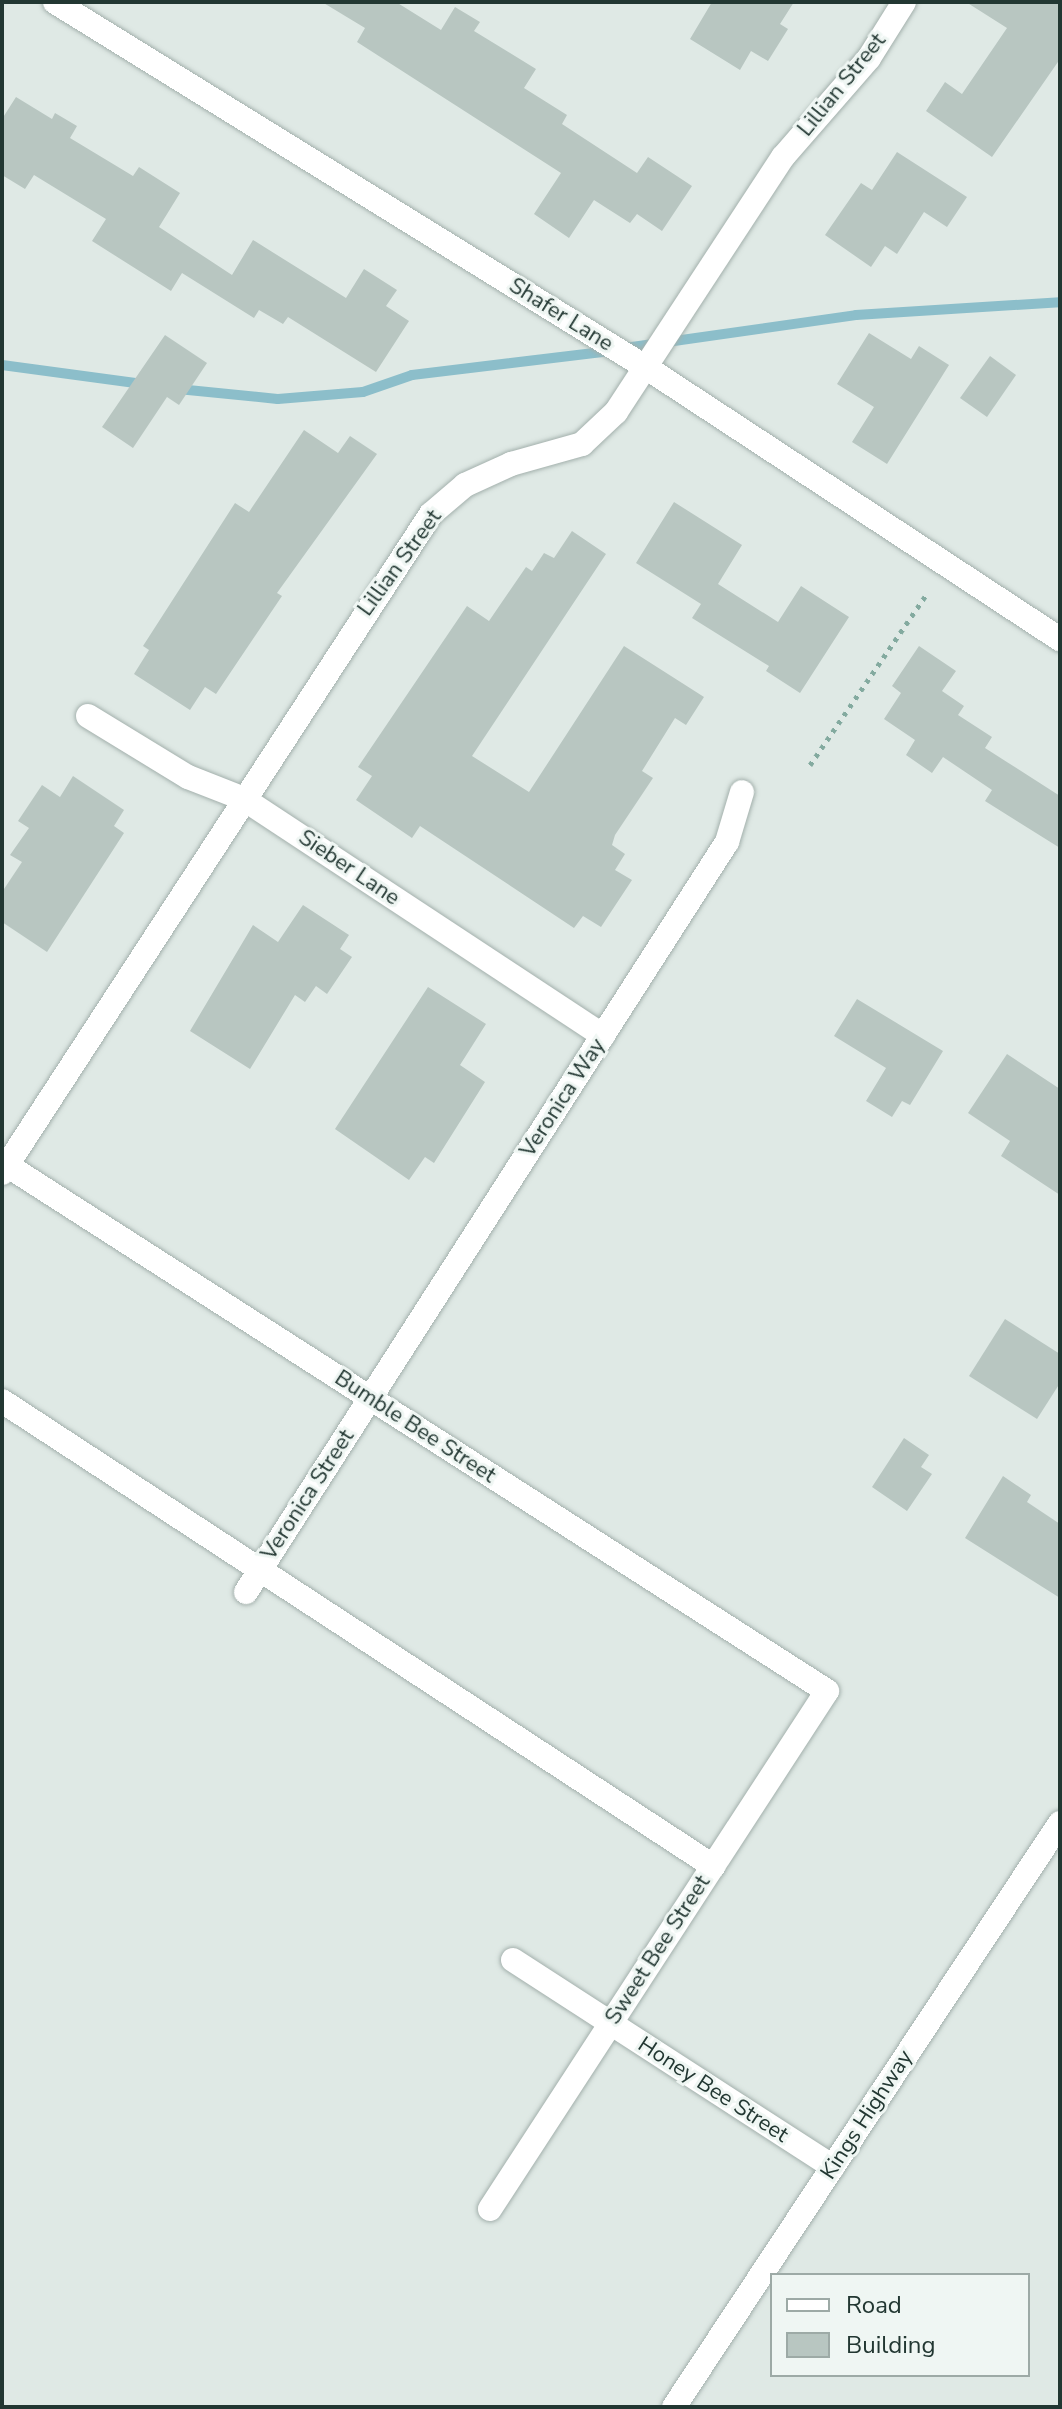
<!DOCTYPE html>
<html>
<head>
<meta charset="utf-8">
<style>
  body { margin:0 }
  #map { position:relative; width:1062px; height:2409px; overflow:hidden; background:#dfe9e5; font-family:"Nunito Sans",sans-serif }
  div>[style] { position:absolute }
  .stream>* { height:10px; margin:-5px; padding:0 5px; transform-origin:5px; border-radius:5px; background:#8cbeca }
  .building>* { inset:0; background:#b8c6c1 }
  .path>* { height:5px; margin-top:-2.5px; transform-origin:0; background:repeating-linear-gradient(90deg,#83aa9f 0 4px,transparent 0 10px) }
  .roads { filter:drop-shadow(0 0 2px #a3b0ac) drop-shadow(0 0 2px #a3b0ac) }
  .street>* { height:24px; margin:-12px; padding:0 12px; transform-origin:12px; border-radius:12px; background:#fff }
  .secondary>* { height:24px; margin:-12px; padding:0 12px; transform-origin:12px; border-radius:12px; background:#fff }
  span { translate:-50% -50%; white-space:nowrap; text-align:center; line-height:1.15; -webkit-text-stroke:6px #eff6f3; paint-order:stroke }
  .street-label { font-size:22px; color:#223732 }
  .frame { position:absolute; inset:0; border:4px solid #223732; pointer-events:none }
  .legend { position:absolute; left:770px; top:2273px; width:260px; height:104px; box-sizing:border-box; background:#eff6f3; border:2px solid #9daaa6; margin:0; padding:10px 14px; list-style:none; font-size:24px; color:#223732 }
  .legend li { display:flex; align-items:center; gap:16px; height:40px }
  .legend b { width:40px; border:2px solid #9daaa6 }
</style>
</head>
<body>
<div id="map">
  <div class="stream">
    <i style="left:625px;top:348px;width:233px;rotate:-8.1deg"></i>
    <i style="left:856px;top:315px;width:204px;rotate:-3.6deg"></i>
    <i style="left:2px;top:365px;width:142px;rotate:7.7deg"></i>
    <i style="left:178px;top:389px;width:100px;rotate:5.7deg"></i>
    <i style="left:278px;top:399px;width:85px;rotate:-4.7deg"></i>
    <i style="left:363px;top:392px;width:52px;rotate:-19.1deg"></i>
    <i style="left:412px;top:375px;width:198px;rotate:-6.9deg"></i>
  </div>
  <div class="building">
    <i style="clip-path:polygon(322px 2px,396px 2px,441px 30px,455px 7px,480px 22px,474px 31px,536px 69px,524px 88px,567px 115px,562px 124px,637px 173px,648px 157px,692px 186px,662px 231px,637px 214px,630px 223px,594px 200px,569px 238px,534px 214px,561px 173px,357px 42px,365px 28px)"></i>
    <i style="clip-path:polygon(712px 2px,794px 2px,780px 24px,788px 29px,768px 61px,751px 51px,740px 70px,690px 39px)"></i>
    <i style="clip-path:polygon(966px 2px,1060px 2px,1060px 59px,992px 157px,926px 111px,945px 82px,962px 94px,1007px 28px)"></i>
    <i style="clip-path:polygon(16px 97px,52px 119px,55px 113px,77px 126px,70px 138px,133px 176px,139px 167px,180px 193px,159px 227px,232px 275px,253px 240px,346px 298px,364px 269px,397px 290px,386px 306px,409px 321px,376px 372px,288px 317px,283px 324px,259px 310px,254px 318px,182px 273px,171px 291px,92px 241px,106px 219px,34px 175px,25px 189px,2px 175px,2px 119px)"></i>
    <i style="clip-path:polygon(897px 152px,967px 197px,947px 227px,924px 212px,897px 254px,885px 246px,871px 267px,825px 235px,861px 183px,872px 190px)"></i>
    <i style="clip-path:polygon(869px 333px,911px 359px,919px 346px,949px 365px,887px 464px,852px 442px,874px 407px,837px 384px)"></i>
    <i style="clip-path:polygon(165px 335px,207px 363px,179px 405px,167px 397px,133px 448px,102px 427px)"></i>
    <i style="clip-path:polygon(990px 356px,1016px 375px,987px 417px,960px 398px)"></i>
    <i style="clip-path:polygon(304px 430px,338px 453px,350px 436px,377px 454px,277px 593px,282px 596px,216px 694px,205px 687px,190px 710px,134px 674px,149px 650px,143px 646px,235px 503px,249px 512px)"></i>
    <i style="clip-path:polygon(674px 502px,742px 545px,718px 584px,778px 622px,801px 586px,849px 617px,800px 693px,766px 671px,769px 666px,692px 618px,701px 604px,636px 563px)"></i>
    <i style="clip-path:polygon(572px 531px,606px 554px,472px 756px,529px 792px,624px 646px,704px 697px,686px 725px,675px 718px,642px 771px,653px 778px,615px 835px,612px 845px,625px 854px,615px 870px,632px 880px,601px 927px,583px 916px,574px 928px,420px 826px,412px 838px,356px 800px,372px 776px,358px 767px,467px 606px,489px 621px,526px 567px,532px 571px,544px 553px,554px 558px)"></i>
    <i style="clip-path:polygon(919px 646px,956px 671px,942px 691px,964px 706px,958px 715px,992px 737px,985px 748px,1060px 796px,1060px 848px,985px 801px,992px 790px,943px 757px,932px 773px,906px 755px,915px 740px,884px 719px,901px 693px,892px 686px)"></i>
    <i style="clip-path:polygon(73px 776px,124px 810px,114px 826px,124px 833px,47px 952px,2px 922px,2px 892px,22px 862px,10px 855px,29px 828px,18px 821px,42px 785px,60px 797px)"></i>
    <i style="clip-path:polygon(303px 905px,349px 935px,340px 949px,352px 957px,327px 994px,316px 986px,305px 1002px,295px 995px,250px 1069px,190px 1031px,253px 925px,278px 942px)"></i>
    <i style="clip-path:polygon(428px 987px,486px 1024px,460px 1065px,485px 1082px,434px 1163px,425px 1157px,409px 1180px,335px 1129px)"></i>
    <i style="clip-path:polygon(857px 999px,943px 1051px,910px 1105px,902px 1101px,892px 1117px,866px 1101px,886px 1068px,834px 1036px)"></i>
    <i style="clip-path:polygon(1007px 1054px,1060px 1089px,1060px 1195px,1001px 1156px,1010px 1141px,968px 1113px)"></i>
    <i style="clip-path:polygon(1005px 1319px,1060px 1354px,1060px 1383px,1037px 1419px,969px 1376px)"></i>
    <i style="clip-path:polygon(904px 1438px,929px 1455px,921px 1467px,932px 1474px,907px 1511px,872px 1487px)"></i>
    <i style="clip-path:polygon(1003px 1476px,1031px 1495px,1027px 1502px,1060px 1524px,1060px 1598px,965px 1538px)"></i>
  </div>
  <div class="path">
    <i style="left:810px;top:765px;width:206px;rotate:-55.7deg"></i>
  </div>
  <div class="roads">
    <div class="street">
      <i style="left:55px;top:2px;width:696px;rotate:31.73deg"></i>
      <i style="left:647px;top:368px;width:494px;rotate:33.3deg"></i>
      <i style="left:88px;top:716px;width:117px;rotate:31.4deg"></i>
      <i style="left:188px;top:777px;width:60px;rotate:21.4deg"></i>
      <i style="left:244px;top:799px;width:430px;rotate:33.4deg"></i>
      <i style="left:2px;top:1162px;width:980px;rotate:32.67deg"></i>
      <i style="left:827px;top:1691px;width:618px;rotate:123.05deg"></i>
      <i style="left:2px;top:1173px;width:786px;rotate:-56.94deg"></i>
      <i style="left:431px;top:514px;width:45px;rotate:-40.5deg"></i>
      <i style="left:465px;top:485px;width:51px;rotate:-24.5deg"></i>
      <i style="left:511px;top:464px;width:74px;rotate:-15.7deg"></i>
      <i style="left:582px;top:444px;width:47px;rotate:-43.3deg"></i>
      <i style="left:616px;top:412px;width:305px;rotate:-56.8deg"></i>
      <i style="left:783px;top:157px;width:131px;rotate:-49deg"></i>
      <i style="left:869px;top:58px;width:66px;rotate:-58deg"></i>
      <i style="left:2px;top:1401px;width:850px;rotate:33.19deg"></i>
      <i style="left:246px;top:1592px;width:891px;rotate:-57.33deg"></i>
      <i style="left:727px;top:842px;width:52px;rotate:-73.3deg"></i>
      <i style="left:513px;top:1960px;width:381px;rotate:32.9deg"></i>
    </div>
    <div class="secondary">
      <i style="left:674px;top:2407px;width:700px;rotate:-56.54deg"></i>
    </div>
  </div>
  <div class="street-label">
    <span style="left:842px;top:85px;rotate:-51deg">Lillian Street</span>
    <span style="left:561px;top:315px;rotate:32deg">Shafer Lane</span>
    <span style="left:400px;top:563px;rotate:-54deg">Lillian Street</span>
    <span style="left:349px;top:868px;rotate:34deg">Sieber Lane</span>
    <span style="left:563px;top:1098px;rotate:-57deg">Veronica Way</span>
    <span style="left:415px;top:1427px;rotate:33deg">Bumble Bee Street</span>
    <span style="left:308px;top:1495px;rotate:-57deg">Veronica Street</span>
    <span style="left:658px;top:1950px;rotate:-57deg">Sweet Bee Street</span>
    <span style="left:713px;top:2090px;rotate:33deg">Honey Bee Street</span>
    <span style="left:867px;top:2115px;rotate:-57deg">Kings Highway</span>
  </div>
  <div class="frame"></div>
  <ul class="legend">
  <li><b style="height:10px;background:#fff"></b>Road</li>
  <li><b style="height:22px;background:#b8c6c1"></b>Building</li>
  </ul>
</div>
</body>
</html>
